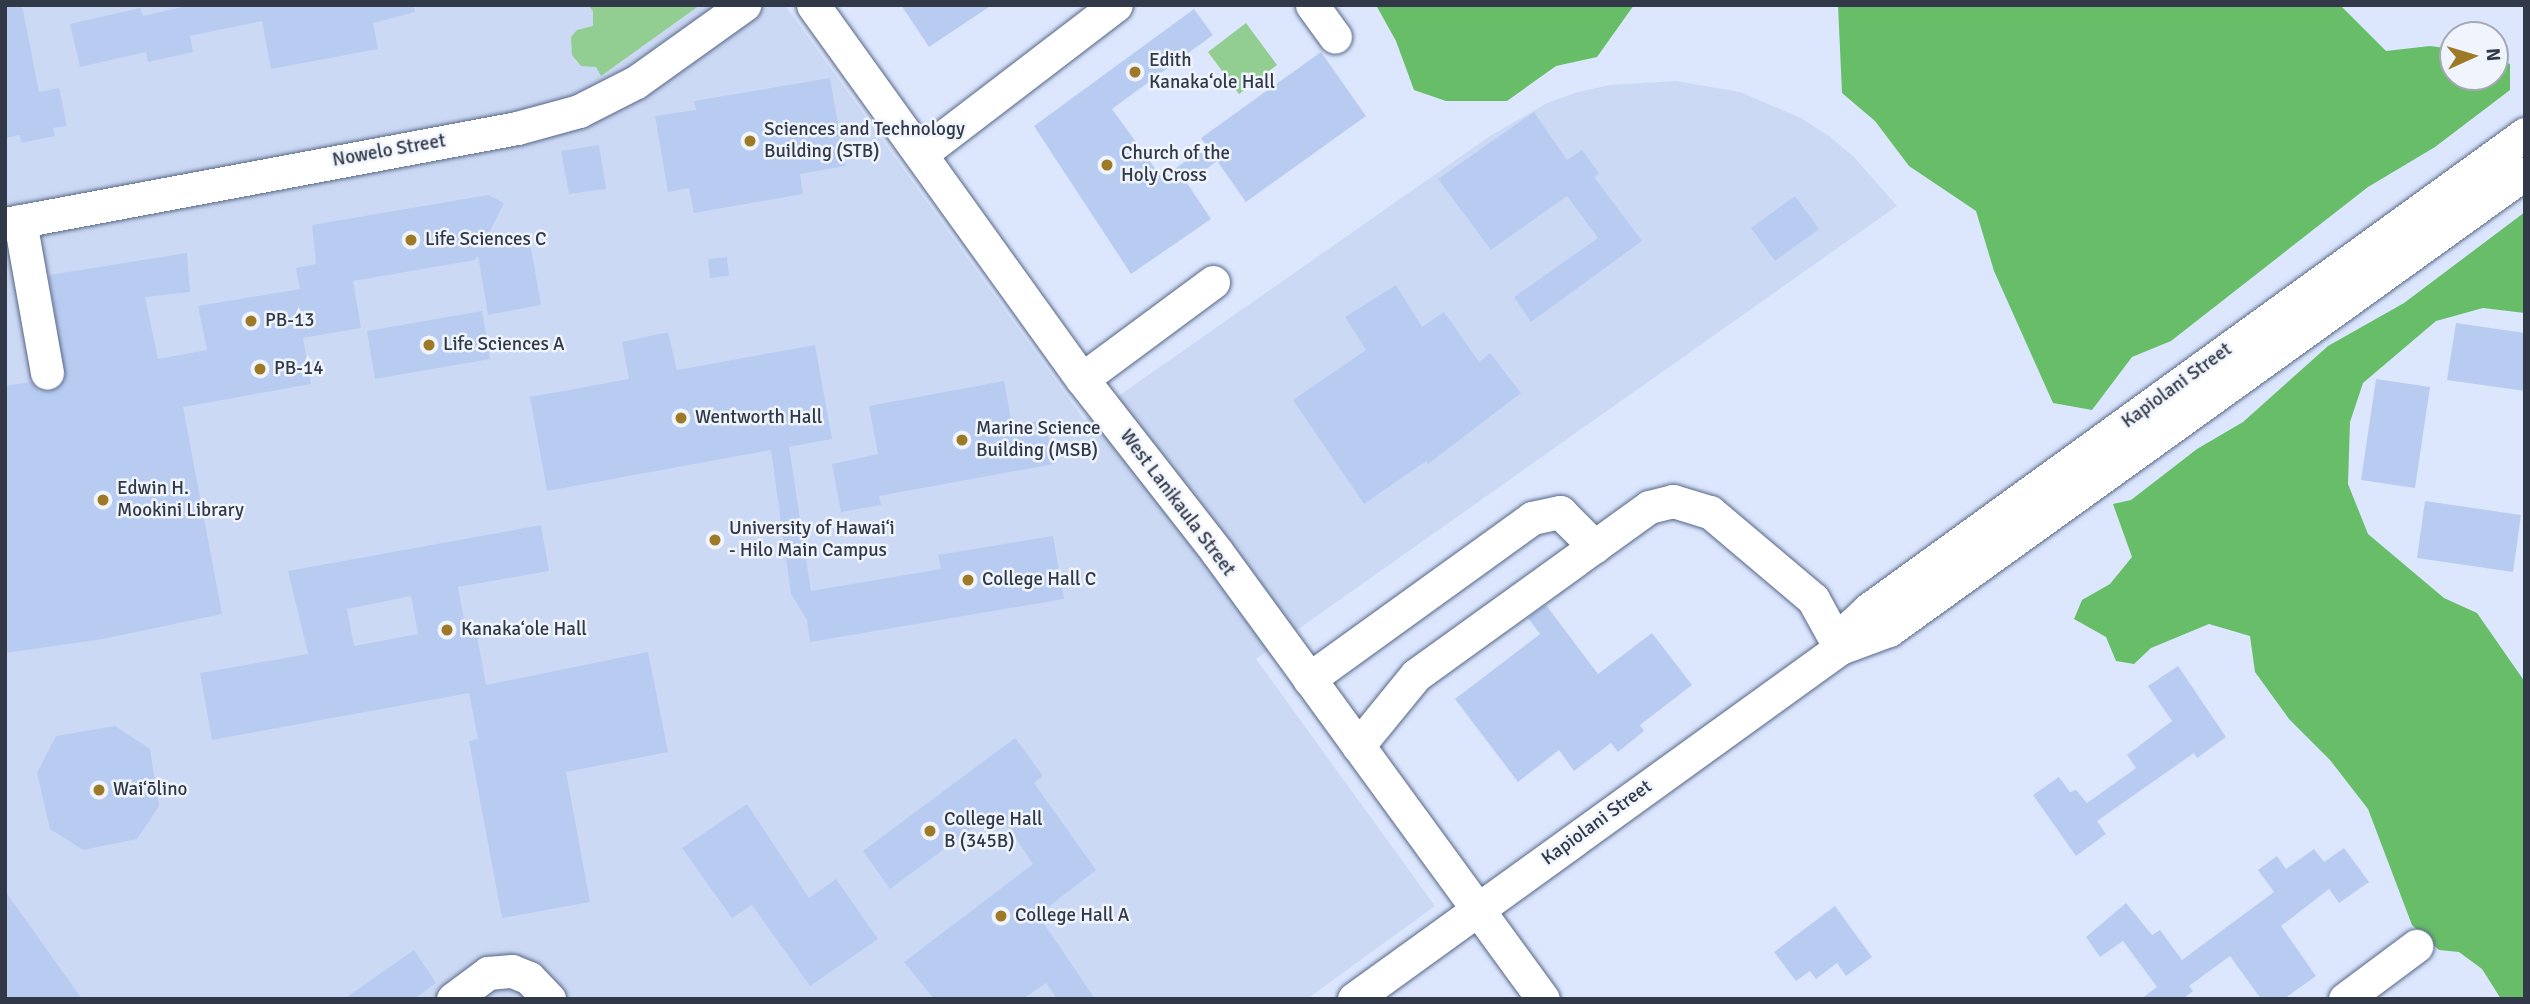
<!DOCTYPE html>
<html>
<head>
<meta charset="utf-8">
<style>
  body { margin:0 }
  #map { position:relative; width:2530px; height:1004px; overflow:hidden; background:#dce7fe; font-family:Signika,sans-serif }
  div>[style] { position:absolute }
  .built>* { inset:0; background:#ccd9f4 }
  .green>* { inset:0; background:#92cd91 }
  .forest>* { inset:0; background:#68bd68 }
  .building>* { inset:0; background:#b8ccf2 }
  .roads { filter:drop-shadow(0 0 2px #566687) drop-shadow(0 0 2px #566687) }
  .minor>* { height:33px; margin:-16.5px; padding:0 16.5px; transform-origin:16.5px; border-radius:16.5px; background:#fff }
  .dots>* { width:19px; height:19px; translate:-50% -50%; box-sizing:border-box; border:4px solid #f0f4fc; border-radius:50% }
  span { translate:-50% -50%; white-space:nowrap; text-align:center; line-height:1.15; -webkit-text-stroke:5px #f0f4fc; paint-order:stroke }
  .poi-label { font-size:19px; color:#313847 }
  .left { translate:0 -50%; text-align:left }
  .street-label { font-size:19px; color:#313847 }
  .frame { position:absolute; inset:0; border:7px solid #313847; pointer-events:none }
  .north { position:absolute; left:2439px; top:21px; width:70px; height:70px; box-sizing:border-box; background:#f0f4fc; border:2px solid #a4a9b4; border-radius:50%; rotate:86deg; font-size:19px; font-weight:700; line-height:28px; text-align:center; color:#313847 }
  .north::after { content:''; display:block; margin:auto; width:24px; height:32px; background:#9e7926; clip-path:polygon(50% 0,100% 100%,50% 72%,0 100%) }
</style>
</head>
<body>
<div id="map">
  <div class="built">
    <i style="clip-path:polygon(5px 5px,785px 5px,1084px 420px,1490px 136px,1547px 103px,1578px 92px,1610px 85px,1675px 81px,1740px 92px,1801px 118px,1829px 136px,1854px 157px,1897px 206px,1256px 659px,1435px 906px,1307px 999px,5px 999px)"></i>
  </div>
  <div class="green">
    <i style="clip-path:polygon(588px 5px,700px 5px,601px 76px,596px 67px,581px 66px,572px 55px,571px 37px,577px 30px,593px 26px,593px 11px)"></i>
    <i style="clip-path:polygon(1246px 23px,1277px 65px,1239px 94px,1208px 52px)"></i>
  </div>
  <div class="forest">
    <i style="clip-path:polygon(1376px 5px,1634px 5px,1597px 57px,1556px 66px,1507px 101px,1446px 101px,1414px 90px,1396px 41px)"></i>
    <i style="clip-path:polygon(1838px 5px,2340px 5px,2386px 51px,2430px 46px,2453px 49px,2453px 77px,2495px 77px,2495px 58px,2510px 64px,2510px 90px,2435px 147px,2368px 187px,2171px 341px,2132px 357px,2092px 410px,2053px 403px,1994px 271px,1976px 211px,1909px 166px,1875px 121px,1842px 93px)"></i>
    <i style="clip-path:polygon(2525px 212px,2525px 313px,2483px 308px,2436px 321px,2363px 383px,2350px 422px,2348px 484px,2368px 534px,2444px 598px,2477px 613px,2525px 682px,2525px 999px,2501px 999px,2482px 969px,2459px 952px,2439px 950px,2412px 925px,2368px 809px,2330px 760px,2289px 719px,2255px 672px,2250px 636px,2209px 624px,2151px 648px,2134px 664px,2116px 661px,2106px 637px,2074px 619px,2082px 600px,2110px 584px,2132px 557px,2113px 504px,2131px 500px,2197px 449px,2243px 422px,2328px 346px,2404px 303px)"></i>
  </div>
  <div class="building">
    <i style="clip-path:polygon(5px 5px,22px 5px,39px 92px,59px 88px,67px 126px,53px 128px,55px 136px,21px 143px,20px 135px,5px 138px)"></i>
    <i style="clip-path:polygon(191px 5px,414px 5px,415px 12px,373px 23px,378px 49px,271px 69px,262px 21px,190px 36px,193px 52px,148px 62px,146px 52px,80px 67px,70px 24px,140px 8px,143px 16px)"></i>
    <i style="clip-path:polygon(901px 5px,992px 5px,929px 47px)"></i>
    <i style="clip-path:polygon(1194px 9px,1213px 35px,1112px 109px,1162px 178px,1207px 146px,1201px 138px,1321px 52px,1366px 116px,1246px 202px,1217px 161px,1187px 183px,1211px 219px,1131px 274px,1034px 126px)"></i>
    <i style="clip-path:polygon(830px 78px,845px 166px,800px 174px,803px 194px,694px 213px,689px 188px,668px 192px,655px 116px,696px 110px,694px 101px)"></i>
    <i style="clip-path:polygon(1534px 112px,1567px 160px,1582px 150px,1599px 173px,1594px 177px,1642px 241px,1531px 322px,1514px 297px,1598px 238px,1567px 196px,1491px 250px,1438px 179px)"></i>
    <i style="clip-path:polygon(599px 145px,606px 189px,569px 194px,561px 151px)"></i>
    <i style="clip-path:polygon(488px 195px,504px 203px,483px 245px,529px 237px,541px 305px,488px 315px,478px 255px,475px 260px,353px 281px,361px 328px,303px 338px,311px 384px,183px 407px,222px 614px,103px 639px,5px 653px,5px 386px,30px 382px,40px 391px,50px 392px,65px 380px,49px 275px,187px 253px,190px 292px,145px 297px,158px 359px,207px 350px,198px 306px,300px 289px,296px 268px,316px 264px,312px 225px)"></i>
    <i style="clip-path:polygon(1795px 196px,1819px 229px,1775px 261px,1751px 228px)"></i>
    <i style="clip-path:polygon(727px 257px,729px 276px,710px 278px,708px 259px)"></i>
    <i style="clip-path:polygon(1396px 285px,1422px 327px,1444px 312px,1479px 362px,1490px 353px,1521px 393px,1428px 464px,1426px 461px,1364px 504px,1293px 400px,1366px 350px,1345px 317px)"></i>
    <i style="clip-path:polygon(482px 311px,490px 359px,375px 379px,367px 331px)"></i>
    <i style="clip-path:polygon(2456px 323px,2525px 333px,2525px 391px,2447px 380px)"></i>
    <i style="clip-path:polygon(668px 332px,677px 370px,815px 345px,832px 439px,789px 447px,811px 591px,941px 569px,938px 555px,1053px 536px,1064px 599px,810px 642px,807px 620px,791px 594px,771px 450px,547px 491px,530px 397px,629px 379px,622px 342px)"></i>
    <i style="clip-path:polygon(2376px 379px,2430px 387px,2415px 488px,2361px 480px)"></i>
    <i style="clip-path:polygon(1004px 381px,1012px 425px,1045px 420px,1054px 464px,879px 496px,881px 505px,841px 512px,832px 464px,878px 454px,869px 406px)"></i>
    <i style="clip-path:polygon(2425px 501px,2521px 515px,2513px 572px,2417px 558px)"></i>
    <i style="clip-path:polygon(evenodd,541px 525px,549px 571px,458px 587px,465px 626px,475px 624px,486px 685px,648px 652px,668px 752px,566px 772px,590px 902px,502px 918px,469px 741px,478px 739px,469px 693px,212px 740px,200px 673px,308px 654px,288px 571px,541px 525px,411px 596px,418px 634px,354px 646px,347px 609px,411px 596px)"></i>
    <i style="clip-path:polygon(1546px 605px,1598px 674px,1652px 633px,1692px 685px,1640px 725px,1644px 731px,1618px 752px,1611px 743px,1574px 771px,1559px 750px,1518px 782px,1455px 699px,1540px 634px,1528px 618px)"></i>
    <i style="clip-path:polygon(2178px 666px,2226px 737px,2197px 758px,2194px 753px,2097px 821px,2106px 834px,2076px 856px,2033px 795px,2059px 777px,2070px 792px,2076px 790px,2087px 803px,2136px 768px,2127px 755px,2172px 721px,2148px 686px)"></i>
    <i style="clip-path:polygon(115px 726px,150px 749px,159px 806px,137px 839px,83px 850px,50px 829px,37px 773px,56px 736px)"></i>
    <i style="clip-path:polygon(1015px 738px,1043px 776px,1034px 783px,1096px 870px,1038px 915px,1095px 999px,1057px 999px,1046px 983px,1023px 999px,934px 999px,904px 962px,1033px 864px,997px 810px,890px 889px,863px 851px)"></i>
    <i style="clip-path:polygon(747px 804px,809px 898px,836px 879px,878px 939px,810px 986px,752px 905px,732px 918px,682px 848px)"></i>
    <i style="clip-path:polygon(2344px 848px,2369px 882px,2339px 903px,2329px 889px,2281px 926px,2316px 976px,2284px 999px,2261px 999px,2230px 956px,2189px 986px,2193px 991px,2183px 999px,2141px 999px,2157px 987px,2123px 941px,2100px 957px,2086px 937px,2126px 903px,2152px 935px,2160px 930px,2182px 960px,2274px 892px,2258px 870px,2277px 856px,2286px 869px,2314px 849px,2324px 862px)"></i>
    <i style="clip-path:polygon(5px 891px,82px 999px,5px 999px)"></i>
    <i style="clip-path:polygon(1835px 906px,1872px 957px,1846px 976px,1837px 963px,1816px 979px,1810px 971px,1796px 981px,1774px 952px)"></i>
    <i style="clip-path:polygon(414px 950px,436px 983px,414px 999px,344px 999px)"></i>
  </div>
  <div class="roads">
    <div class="minor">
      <i style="left:813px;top:5px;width:461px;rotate:54.3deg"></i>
      <i style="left:1082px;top:379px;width:219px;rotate:52deg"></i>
      <i style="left:1217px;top:552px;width:553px;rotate:53.9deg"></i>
      <i style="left:1312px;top:5px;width:39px;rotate:54deg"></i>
      <i style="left:921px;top:154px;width:245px;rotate:-37.4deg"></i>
      <i style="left:20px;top:221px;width:154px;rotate:79.9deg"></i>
      <i style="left:5px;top:224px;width:521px;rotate:-10.62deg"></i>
      <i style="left:517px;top:128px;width:64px;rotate:-15.3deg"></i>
      <i style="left:579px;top:111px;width:64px;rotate:-27deg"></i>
      <i style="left:636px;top:82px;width:133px;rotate:-35.5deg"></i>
      <i style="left:1082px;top:379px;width:163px;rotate:-36.5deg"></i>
      <i style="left:1840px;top:648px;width:26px;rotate:-62deg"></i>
      <i style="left:1852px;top:625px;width:23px;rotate:-43deg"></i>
      <i style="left:1869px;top:609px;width:810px;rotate:-35.91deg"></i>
      <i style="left:1309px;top:679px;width:275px;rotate:-35.8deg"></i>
      <i style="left:1532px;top:518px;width:29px;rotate:-12deg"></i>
      <i style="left:1560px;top:512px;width:49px;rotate:45deg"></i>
      <i style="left:1358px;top:746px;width:92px;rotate:-50.8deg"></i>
      <i style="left:1416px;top:675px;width:287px;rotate:-35.8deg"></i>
      <i style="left:1649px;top:507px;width:25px;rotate:-14deg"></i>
      <i style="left:1673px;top:501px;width:39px;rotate:17deg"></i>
      <i style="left:1710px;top:512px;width:135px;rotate:40.2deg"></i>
      <i style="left:1813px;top:599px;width:56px;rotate:61.1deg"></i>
      <i style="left:453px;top:999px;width:44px;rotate:-36.6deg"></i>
      <i style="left:488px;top:973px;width:24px;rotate:-5deg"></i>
      <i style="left:512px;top:971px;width:18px;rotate:22deg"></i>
      <i style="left:529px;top:978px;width:29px;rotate:46deg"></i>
      <i style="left:1354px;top:999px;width:599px;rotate:-35.84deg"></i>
      <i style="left:1840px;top:648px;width:52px;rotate:-20.2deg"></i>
      <i style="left:1889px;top:630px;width:783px;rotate:-35.7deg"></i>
      <i style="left:2345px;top:999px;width:89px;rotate:-36.7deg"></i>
    </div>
  </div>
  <div class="dots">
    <i style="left:1135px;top:72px;background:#9e7926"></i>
    <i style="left:750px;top:141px;background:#9e7926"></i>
    <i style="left:1107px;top:165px;background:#9e7926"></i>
    <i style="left:411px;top:240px;background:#9e7926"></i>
    <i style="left:251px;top:321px;background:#9e7926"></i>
    <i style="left:429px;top:345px;background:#9e7926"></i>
    <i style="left:260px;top:369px;background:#9e7926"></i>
    <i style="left:681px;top:418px;background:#9e7926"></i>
    <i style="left:962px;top:440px;background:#9e7926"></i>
    <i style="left:103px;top:500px;background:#9e7926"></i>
    <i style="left:715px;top:540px;background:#9e7926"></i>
    <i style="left:968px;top:580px;background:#9e7926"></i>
    <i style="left:447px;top:630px;background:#9e7926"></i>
    <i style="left:99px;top:790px;background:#9e7926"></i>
    <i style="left:930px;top:831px;background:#9e7926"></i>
    <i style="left:1001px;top:916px;background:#9e7926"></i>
  </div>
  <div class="poi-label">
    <span class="left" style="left:1149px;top:72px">Edith<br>Kanaka‘ole Hall</span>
    <span class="left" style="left:764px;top:141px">Sciences and Technology<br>Building (STB)</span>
    <span class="left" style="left:1121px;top:165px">Church of the<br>Holy Cross</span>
    <span class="left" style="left:425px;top:240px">Life Sciences C</span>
    <span class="left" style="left:265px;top:321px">PB-13</span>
    <span class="left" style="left:443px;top:345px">Life Sciences A</span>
    <span class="left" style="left:274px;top:369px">PB-14</span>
    <span class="left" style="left:695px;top:418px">Wentworth Hall</span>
    <span class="left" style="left:976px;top:440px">Marine Science<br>Building (MSB)</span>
    <span class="left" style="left:117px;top:500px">Edwin H.<br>Mookini Library</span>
    <span class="left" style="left:729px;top:540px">University of Hawaiʻi<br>- Hilo Main Campus</span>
    <span class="left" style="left:982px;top:580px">College Hall C</span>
    <span class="left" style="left:461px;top:630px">Kanakaʻole Hall</span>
    <span class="left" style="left:113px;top:790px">Waiʻōlino</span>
    <span class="left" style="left:944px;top:831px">College Hall<br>B (345B)</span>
    <span class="left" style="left:1015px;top:916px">College Hall A</span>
  </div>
  <div class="street-label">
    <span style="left:389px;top:151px;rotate:-10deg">Nowelo Street</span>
    <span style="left:2177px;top:386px;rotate:-36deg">Kapiolani Street</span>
    <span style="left:1177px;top:503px;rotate:53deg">West Lanikaula Street</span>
    <span style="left:1597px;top:823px;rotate:-36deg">Kapiolani Street</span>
  </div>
  <div class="frame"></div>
  <div class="north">N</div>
</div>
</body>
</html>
